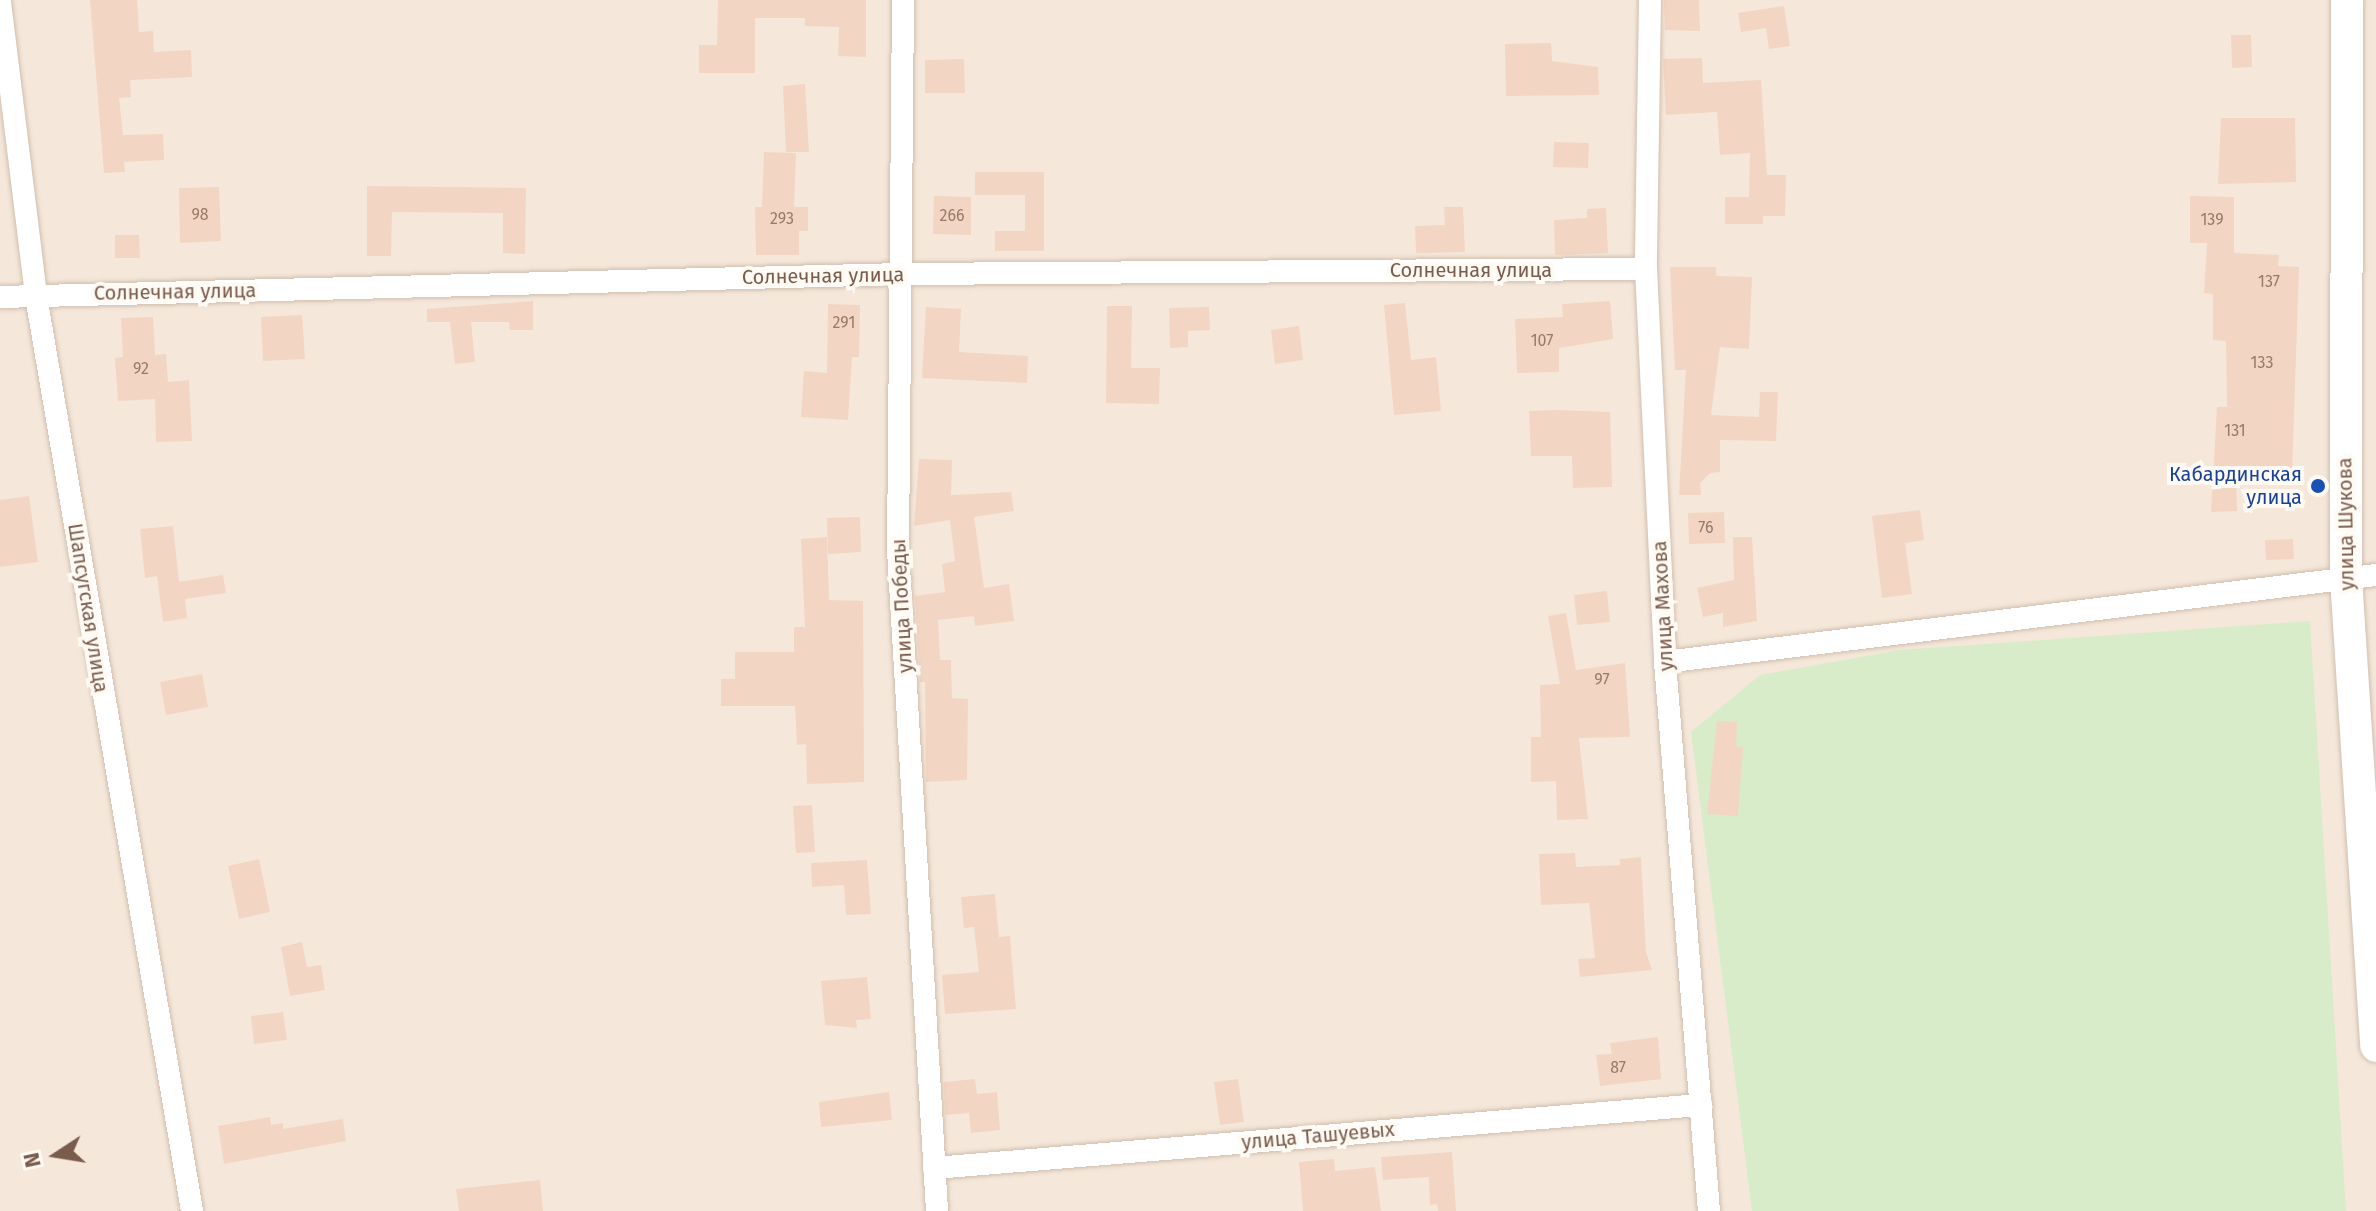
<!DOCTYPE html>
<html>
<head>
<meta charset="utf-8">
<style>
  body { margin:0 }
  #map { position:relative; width:2376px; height:1211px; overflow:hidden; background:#fdf6ec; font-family:"Fira Sans",sans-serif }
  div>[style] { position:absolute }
  .residential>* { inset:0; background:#f5e8da }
  .green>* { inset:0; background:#d8ecc9 }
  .building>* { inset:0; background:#f3d5c3 }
  .roads { filter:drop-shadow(0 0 2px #d1beb0) drop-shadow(0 0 2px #d1beb0) }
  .minor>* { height:22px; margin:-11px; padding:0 11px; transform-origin:11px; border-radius:11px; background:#fff }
  .secondary>* { height:32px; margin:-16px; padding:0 16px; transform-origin:16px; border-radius:16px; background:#fff }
  .dots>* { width:22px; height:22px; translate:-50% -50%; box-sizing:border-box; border:4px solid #fffaf3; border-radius:50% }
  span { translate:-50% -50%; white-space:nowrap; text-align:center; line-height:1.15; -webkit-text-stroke:8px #fffaf3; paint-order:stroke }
  .number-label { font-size:16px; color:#987a6a }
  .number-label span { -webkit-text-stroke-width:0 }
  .street-label { font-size:20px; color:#7a5c4d }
  .transit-label { font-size:20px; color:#164399 }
  .right { translate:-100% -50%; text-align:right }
  .north { position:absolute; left:16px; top:1115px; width:80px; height:80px; -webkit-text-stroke:6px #fffaf3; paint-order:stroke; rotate:258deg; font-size:22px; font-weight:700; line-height:32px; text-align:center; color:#7a5c4d }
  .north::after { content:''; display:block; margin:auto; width:28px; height:36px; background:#7a5c4d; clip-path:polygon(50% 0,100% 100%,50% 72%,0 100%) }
</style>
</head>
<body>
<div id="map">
  <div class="residential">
    <i style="clip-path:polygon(0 0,2376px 0,2376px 1211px,0 1211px)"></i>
  </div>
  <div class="green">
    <i style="clip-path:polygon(2310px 621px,2346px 1211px,1752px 1211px,1691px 732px,1760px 675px,1900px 650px)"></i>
  </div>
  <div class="building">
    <i style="clip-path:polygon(90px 0,137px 0,139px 32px,153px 31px,154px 52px,191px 50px,192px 77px,130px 80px,131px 97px,119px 98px,123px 135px,163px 134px,164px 160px,124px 162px,125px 172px,104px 173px)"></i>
    <i style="clip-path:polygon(718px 0,866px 0,866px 57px,838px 56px,839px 27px,805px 26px,805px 18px,755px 18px,755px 73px,699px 73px,699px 45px,717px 45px)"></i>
    <i style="clip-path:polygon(1664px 0,1699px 0,1700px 31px,1665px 30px)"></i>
    <i style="clip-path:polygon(1784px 6px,1790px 46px,1769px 49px,1766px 28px,1741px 32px,1738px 13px)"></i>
    <i style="clip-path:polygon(2231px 35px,2251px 35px,2252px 67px,2232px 68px)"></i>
    <i style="clip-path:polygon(1551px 43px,1552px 61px,1598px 67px,1599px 95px,1506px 96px,1505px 44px)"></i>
    <i style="clip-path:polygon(1702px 58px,1703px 83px,1761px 80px,1767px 175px,1786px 175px,1785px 216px,1763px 216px,1763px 224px,1725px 224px,1725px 197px,1749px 197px,1750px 153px,1720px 155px,1717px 112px,1666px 115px,1663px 59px)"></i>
    <i style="clip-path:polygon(964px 59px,965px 93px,925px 93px,925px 60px)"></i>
    <i style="clip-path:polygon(805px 84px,809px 152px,786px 152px,783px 86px)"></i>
    <i style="clip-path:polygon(2221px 118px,2295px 118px,2296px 182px,2218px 184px)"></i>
    <i style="clip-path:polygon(1554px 142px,1589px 143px,1588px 168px,1553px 167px)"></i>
    <i style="clip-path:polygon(764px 152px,796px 153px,794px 207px,808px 207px,808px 231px,799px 231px,799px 255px,756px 255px,755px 207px,762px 207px)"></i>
    <i style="clip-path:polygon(975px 172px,1044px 172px,1044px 251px,995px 251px,995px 231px,1025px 231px,1025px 195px,975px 195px)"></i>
    <i style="clip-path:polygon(367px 186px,526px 188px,525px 254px,503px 253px,503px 213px,392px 212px,391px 256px,367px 256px)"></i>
    <i style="clip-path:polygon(219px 187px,221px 241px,180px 243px,179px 188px)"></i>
    <i style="clip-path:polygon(934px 196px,971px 197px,971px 235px,933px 234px)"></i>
    <i style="clip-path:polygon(2190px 196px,2234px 197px,2234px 253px,2279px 255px,2278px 266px,2299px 267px,2292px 474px,2236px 474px,2237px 511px,2211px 512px,2217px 407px,2227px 407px,2226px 341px,2213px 340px,2213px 294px,2204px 293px,2207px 243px,2190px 243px)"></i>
    <i style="clip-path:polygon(1444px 207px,1463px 207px,1465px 252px,1416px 253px,1415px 226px,1445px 225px)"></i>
    <i style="clip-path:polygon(1606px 208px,1608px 253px,1555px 255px,1554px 220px,1587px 218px,1587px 209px)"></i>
    <i style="clip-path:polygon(115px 235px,139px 235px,140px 258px,115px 258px)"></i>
    <i style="clip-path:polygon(1670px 267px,1716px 267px,1716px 276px,1752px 277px,1749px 349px,1720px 347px,1711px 415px,1759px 417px,1760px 392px,1778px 392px,1776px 441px,1720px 440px,1720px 472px,1710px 473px,1700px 483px,1701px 495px,1679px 495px,1686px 370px,1675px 370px)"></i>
    <i style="clip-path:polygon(533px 301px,533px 330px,510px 330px,509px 322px,471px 322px,475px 362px,455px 364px,450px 322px,427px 322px,427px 309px)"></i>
    <i style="clip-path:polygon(1610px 301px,1613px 339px,1559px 348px,1559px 372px,1517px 373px,1515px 319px,1563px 317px,1562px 304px)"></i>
    <i style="clip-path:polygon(1405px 303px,1411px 360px,1436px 357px,1441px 411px,1394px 415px,1384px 305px)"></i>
    <i style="clip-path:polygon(828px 304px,860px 305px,859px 357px,852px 357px,848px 420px,801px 417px,804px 371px,827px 373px)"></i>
    <i style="clip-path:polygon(1107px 306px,1132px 306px,1131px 368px,1160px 368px,1159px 404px,1106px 403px)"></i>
    <i style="clip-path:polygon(926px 307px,961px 309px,959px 352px,1028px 356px,1027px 383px,922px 378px)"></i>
    <i style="clip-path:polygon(1209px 307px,1210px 330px,1188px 331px,1188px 347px,1170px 348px,1169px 308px)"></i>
    <i style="clip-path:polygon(302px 315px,305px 359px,263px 361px,261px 317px)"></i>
    <i style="clip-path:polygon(153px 317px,155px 355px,166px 354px,168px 382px,189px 380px,192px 441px,156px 442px,155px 399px,118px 401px,115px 358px,123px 357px,121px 318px)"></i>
    <i style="clip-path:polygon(1299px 326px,1303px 360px,1275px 364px,1271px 330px)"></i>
    <i style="clip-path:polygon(1558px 410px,1610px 412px,1612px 487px,1573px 488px,1572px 456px,1531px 456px,1529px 411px)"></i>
    <i style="clip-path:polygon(919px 459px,952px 460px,951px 495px,1011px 492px,1014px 511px,974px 517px,984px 588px,1009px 584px,1014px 621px,975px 626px,974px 616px,938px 620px,940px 660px,951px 660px,952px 698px,968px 699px,967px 780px,926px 782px,925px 682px,920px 682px,915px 596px,945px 592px,942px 564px,955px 561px,950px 520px,914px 526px)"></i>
    <i style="clip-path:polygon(29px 496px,38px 562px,0 567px,0 500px)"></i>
    <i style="clip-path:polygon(1920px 510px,1924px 540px,1905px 543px,1912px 594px,1882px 598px,1872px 516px)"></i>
    <i style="clip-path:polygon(1724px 512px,1725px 543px,1689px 544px,1688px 513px)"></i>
    <i style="clip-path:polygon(860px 517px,861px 552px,828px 554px,827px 518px)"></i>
    <i style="clip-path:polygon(173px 526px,179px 582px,223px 575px,226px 593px,185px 599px,187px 618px,163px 622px,157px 576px,145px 578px,140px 529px)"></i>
    <i style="clip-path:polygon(827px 537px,829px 600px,863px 601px,864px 782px,807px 784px,806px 744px,797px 745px,795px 706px,721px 706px,721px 679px,735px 679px,735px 652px,794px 652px,794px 627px,805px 627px,801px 539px)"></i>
    <i style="clip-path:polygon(1733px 537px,1752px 537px,1757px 621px,1723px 627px,1723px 613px,1703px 617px,1697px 588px,1734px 580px)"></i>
    <i style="clip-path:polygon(2293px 539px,2294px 559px,2266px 560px,2265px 540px)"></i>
    <i style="clip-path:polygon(1607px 591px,1610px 622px,1577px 625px,1574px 595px)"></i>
    <i style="clip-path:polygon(1566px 613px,1576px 670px,1625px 663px,1630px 737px,1579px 738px,1588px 819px,1557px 820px,1556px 781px,1531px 782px,1531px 737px,1541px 737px,1540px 685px,1560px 684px,1548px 616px)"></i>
    <i style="clip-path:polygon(202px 674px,208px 707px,166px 715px,160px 682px)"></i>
    <i style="clip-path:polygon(1717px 721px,1737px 722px,1736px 746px,1743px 747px,1738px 816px,1707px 814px)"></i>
    <i style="clip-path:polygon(812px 805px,815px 852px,796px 853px,793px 806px)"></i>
    <i style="clip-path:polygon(1575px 853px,1576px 867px,1620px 865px,1620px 859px,1641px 857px,1646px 952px,1652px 970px,1580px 977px,1578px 959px,1595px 958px,1589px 903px,1541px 905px,1539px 854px)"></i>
    <i style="clip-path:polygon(259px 859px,270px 912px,239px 919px,228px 866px)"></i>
    <i style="clip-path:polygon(867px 860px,871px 914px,846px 915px,844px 885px,812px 887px,811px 863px)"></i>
    <i style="clip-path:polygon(995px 894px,999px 937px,1010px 936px,1016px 1009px,945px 1014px,942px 975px,979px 972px,974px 927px,964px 928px,961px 897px)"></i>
    <i style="clip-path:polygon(302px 942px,307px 967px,321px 965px,325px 990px,290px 996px,281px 947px)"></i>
    <i style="clip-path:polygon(867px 977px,871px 1019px,856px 1020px,857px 1028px,825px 1025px,821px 981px)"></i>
    <i style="clip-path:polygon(283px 1012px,287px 1040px,254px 1044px,251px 1016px)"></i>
    <i style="clip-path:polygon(1658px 1037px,1661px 1079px,1600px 1086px,1596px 1055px,1612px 1054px,1610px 1043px)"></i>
    <i style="clip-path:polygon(975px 1079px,977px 1094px,997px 1092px,1000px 1130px,971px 1133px,969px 1113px,945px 1115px,944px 1082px)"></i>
    <i style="clip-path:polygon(1238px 1079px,1244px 1122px,1220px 1125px,1214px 1082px)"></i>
    <i style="clip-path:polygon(889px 1092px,892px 1120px,821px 1127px,819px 1102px)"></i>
    <i style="clip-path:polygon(270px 1117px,271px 1125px,283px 1123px,283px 1129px,343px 1119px,346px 1141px,224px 1164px,218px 1126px)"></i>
    <i style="clip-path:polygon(1452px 1152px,1456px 1211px,1438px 1211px,1437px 1204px,1430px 1205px,1429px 1177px,1383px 1180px,1381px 1157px)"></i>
    <i style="clip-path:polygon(1334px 1159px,1335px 1171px,1375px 1167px,1381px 1211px,1303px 1211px,1299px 1162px)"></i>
    <i style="clip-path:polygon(540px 1180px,543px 1211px,459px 1211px,456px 1189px)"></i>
  </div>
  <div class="roads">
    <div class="minor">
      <i style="left:903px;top:0;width:550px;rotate:90.52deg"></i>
      <i style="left:898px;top:550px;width:662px;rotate:86.62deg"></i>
      <i style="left:1650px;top:0;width:269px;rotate:90.9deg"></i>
      <i style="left:1646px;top:269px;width:393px;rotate:87.2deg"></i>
      <i style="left:1665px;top:662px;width:551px;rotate:85.42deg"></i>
      <i style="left:0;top:2px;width:296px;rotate:83deg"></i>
      <i style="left:36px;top:296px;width:928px;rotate:80.32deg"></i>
      <i style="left:0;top:297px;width:902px;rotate:-1.46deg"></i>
      <i style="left:902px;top:274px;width:744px;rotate:-0.39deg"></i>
      <i style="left:1665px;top:662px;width:716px;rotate:-6.98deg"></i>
      <i style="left:934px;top:1168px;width:770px;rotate:-4.7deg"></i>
    </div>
    <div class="secondary">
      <i style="left:2347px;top:0;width:578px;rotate:90.1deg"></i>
      <i style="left:2346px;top:578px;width:469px;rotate:86.3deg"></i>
    </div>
  </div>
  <div class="dots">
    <i style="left:2318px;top:486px;background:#1a4fb4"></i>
  </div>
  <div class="number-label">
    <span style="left:200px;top:215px">98</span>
    <span style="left:952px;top:216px">266</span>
    <span style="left:782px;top:219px">293</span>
    <span style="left:2212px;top:220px">139</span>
    <span style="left:2269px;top:282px">137</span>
    <span style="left:844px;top:323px">291</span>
    <span style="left:1542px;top:341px">107</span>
    <span style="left:2262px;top:363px">133</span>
    <span style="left:141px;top:369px">92</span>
    <span style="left:2235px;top:431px">131</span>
    <span style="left:1706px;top:528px">76</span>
    <span style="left:1602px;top:680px">97</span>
    <span style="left:1618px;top:1068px">87</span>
  </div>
  <div class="street-label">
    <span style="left:1471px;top:270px">Солнечная улица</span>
    <span style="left:823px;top:276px;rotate:-1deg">Солнечная улица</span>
    <span style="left:175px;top:292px;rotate:-1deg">Солнечная улица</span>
    <span style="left:2346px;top:524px;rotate:-91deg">улица Шукова</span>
    <span style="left:902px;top:606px;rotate:-93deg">улица Победы</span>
    <span style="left:1663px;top:606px;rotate:-93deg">улица Махова</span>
    <span style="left:88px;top:608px;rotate:81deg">Шапсугская улица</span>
    <span style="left:1318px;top:1136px;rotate:-5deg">улица Ташуевых</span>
  </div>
  <div class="transit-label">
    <span class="right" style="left:2302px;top:486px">Кабардинская<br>улица</span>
  </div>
  <div class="north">N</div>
</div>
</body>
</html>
